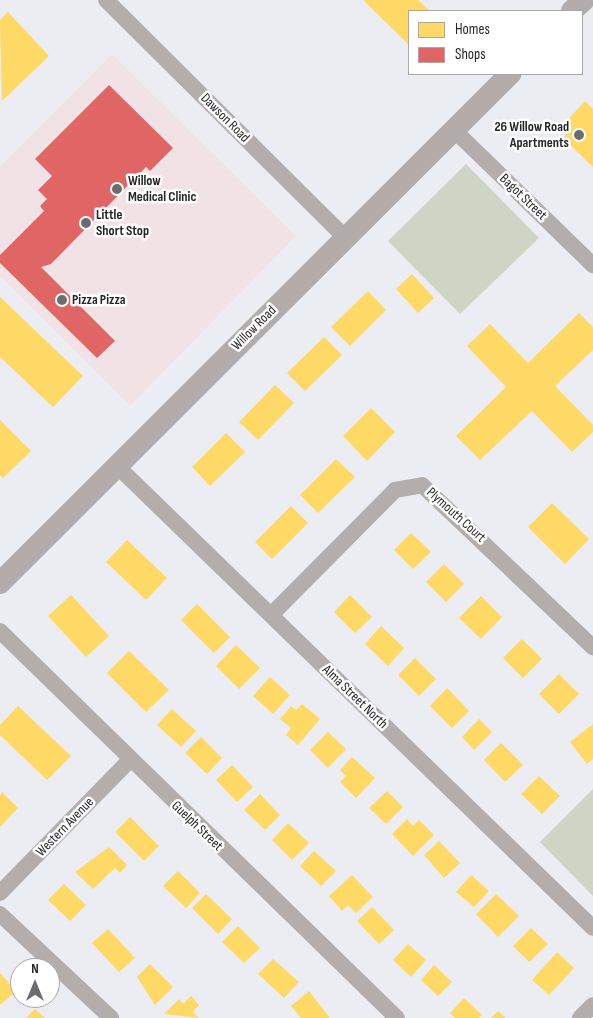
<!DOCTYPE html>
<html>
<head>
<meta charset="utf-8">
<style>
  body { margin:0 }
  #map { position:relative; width:593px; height:1018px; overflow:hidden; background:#ecedf2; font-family:"Sofia Sans Condensed",sans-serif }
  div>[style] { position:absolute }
  .commercial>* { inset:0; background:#f1e3e5 }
  .green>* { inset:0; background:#cfd5c4 }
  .homes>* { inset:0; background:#ffd966 }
  .shops>* { inset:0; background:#e06666 }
  .minor>* { height:16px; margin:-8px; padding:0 8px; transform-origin:8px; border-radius:8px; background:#b3adac }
  .secondary>* { height:22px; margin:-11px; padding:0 11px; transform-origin:11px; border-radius:11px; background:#b2acac }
  .dots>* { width:14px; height:14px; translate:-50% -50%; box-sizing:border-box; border:2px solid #fff; border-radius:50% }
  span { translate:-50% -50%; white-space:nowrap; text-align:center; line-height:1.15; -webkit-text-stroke:5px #fff; paint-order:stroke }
  .street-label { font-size:14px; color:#252629 }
  .poi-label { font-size:14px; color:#252629; font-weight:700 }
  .right { translate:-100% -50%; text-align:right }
  .left { translate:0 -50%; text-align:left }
  .legend { position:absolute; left:408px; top:10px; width:175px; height:65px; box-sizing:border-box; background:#fff; border:1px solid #a8a8a9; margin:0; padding:6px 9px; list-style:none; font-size:15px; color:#252629 }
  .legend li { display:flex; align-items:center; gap:10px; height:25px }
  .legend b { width:25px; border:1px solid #a8a8a9 }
  .north { position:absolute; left:10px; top:958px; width:50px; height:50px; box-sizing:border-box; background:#fff; border:1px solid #a8a8a9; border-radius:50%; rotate:0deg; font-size:14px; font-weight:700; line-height:20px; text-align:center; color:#252629 }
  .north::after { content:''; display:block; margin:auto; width:18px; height:22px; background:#6b6c6f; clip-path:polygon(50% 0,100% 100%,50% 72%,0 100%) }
</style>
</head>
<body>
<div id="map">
  <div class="commercial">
    <i style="clip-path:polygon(112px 54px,296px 236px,130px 406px,0 276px,0 167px)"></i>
  </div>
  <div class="green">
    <i style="clip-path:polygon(466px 164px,539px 238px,460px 314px,388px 241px)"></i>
    <i style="clip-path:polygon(593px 789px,593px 896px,540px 842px)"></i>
  </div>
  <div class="homes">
    <i style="clip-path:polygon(363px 0,418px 0,430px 11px,409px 11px,409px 45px)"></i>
    <i style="clip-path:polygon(8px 12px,49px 56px,2px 101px,0 20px)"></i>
    <i style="clip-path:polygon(585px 101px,593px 109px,593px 167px,563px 138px,568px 132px,562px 126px)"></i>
    <i style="clip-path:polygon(412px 274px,434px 298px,418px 313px,396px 289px)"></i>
    <i style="clip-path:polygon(368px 291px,386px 310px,350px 346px,331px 327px)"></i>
    <i style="clip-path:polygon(0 297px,83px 376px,53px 407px,0 357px)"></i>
    <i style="clip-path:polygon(579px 313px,593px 327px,593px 350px,555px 386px,593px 425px,593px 432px,572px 452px,532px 411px,480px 460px,456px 436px,506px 387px,467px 346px,490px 324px,528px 363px)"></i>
    <i style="clip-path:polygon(324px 337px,342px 355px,305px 391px,287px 373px)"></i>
    <i style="clip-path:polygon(275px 385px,294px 403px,258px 440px,239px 422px)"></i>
    <i style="clip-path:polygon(371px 408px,395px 432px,367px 461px,343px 436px)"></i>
    <i style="clip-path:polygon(0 420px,31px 451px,3px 478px,0 475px)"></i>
    <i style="clip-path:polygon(226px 433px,245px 452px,210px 486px,192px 467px)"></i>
    <i style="clip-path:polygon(336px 459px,355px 477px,318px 513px,300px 495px)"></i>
    <i style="clip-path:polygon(552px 503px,589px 539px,565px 564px,528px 527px)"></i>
    <i style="clip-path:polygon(291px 506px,308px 523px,272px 559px,255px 542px)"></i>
    <i style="clip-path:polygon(411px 533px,431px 552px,413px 569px,394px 550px)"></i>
    <i style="clip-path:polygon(127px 540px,167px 578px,146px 600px,106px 562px)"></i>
    <i style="clip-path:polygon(444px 564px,464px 584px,446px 602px,426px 582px)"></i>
    <i style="clip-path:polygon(71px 595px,109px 636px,86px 657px,48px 616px)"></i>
    <i style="clip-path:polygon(350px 595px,372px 617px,355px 633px,334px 612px)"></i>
    <i style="clip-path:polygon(481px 596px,502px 617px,481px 639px,459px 618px)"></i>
    <i style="clip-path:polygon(197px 604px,230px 637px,214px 653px,181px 620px)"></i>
    <i style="clip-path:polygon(381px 626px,404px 648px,388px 666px,365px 644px)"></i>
    <i style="clip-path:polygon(522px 639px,542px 659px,523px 678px,503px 658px)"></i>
    <i style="clip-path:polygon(236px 645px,260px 668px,239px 689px,216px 666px)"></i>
    <i style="clip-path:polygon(129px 651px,169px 690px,146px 712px,107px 673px)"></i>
    <i style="clip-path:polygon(415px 658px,436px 679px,419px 696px,398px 675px)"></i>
    <i style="clip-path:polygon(559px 674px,579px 694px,559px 714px,539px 694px)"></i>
    <i style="clip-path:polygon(270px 677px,290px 695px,273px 714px,253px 696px)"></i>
    <i style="clip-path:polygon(447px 688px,469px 711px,452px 728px,430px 706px)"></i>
    <i style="clip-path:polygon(302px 704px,320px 719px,298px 745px,286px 735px,291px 728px,280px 719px,291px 706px,296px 710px)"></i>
    <i style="clip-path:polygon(18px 706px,71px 756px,47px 780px,0 735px,0 725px)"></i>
    <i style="clip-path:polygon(172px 709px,196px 731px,181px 747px,157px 725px)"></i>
    <i style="clip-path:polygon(479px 719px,492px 732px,474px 750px,462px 737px)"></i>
    <i style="clip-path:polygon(593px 724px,593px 759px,587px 764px,570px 742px)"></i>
    <i style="clip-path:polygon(328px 732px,346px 749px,328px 768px,310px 750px)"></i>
    <i style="clip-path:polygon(201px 737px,222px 758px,207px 774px,185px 753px)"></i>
    <i style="clip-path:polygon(501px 743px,523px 765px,505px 782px,484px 760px)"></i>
    <i style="clip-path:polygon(352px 757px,375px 778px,356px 798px,340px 782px,346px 776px,340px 770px)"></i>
    <i style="clip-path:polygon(232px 765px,253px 787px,237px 802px,216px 780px)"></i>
    <i style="clip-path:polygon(539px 776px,560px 796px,542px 814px,521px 794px)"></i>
    <i style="clip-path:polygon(387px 791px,403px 807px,386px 824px,369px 808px)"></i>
    <i style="clip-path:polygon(2px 792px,18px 808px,0 827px,0 795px)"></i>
    <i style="clip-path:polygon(260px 794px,280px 815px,265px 830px,244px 810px)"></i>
    <i style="clip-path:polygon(130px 817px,159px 846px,144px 861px,115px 832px)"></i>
    <i style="clip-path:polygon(407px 819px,413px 826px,419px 820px,434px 835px,413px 856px,392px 834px)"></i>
    <i style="clip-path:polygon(288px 823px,309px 843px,292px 860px,272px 840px)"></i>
    <i style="clip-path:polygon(439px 841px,460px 863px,444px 878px,424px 855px)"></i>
    <i style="clip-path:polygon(109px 847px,127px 865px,120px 873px,115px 868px,93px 889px,75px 872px)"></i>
    <i style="clip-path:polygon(314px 851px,336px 871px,321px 886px,300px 866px)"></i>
    <i style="clip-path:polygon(178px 871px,200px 893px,186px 908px,163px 886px)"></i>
    <i style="clip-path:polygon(352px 875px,373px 897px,356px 913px,348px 905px,342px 911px,329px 896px)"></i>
    <i style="clip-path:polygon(471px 875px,489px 891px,474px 907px,456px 892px)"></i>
    <i style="clip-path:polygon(64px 884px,86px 905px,70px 921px,48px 900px)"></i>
    <i style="clip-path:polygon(206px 894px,232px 919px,218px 934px,192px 908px)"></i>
    <i style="clip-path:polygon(496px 894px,519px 916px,498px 937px,476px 914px)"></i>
    <i style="clip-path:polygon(372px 907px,394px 930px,379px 944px,357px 921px)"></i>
    <i style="clip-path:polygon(238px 926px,260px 948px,244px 963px,222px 942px)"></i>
    <i style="clip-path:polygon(531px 928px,548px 944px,529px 962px,513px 946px)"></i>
    <i style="clip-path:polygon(108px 929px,135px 958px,119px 972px,92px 943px)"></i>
    <i style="clip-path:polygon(408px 944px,426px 960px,411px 977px,393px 960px)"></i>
    <i style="clip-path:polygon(557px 952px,574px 968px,549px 995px,532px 980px)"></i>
    <i style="clip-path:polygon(273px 959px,299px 982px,284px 998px,258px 974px)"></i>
    <i style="clip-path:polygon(150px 964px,173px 987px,155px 1005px,137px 977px)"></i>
    <i style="clip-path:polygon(434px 965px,452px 982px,438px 996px,421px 980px)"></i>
    <i style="clip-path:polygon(0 973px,16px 991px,0 1005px)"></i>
    <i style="clip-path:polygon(309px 991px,330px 1018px,301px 1018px,291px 1006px)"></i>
    <i style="clip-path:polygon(191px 996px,199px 1005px,193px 1012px,199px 1018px,164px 1014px,179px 999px,183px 1004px)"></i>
    <i style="clip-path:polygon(464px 998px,482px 1015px,479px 1018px,455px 1018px,450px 1013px)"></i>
    <i style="clip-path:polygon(35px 1009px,45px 1018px,26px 1018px)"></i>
    <i style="clip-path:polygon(498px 1011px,506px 1018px,491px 1018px)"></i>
  </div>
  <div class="shops">
    <i style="clip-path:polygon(109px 85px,173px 148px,150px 171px,146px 167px,51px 264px,41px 267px,115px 341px,97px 358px,0 263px,0 255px,44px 211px,40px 206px,47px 199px,38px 190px,52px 176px,35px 159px)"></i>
  </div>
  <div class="minor">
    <i style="left:106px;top:0;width:337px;rotate:44.8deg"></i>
    <i style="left:454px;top:130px;width:194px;rotate:44.2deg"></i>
    <i style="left:117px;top:466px;width:663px;rotate:44.14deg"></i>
    <i style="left:271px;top:615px;width:176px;rotate:-45.2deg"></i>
    <i style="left:395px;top:490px;width:27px;rotate:-10deg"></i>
    <i style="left:422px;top:485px;width:236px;rotate:43.5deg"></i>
    <i style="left:0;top:631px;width:554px;rotate:44.27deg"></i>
    <i style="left:0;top:893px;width:186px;rotate:-45.7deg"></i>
    <i style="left:0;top:914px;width:152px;rotate:43.1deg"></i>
    <i style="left:580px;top:1018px;width:18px;rotate:-45deg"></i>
  </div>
  <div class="secondary">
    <i style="left:572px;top:11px;width:16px;rotate:-43deg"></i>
    <i style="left:0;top:583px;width:721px;rotate:-44.94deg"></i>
  </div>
  <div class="dots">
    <i style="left:579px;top:135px;background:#6b6c6f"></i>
    <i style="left:117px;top:189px;background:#6b6c6f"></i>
    <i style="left:86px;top:223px;background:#6b6c6f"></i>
    <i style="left:62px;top:300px;background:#6b6c6f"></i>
  </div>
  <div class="street-label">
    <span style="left:225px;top:118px;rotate:45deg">Dawson Road</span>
    <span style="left:523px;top:197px;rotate:44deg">Bagot Street</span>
    <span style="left:254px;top:328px;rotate:-45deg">Willow Road</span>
    <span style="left:456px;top:515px;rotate:42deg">Plymouth Court</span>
    <span style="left:355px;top:697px;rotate:44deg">Alma Street North</span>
    <span style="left:197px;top:826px;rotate:44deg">Guelph Street</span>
    <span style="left:65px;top:827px;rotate:-46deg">Western Avenue</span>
  </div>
  <div class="poi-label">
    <span class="right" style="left:569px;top:135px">26 Willow Road<br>Apartments</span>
    <span class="left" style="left:128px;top:189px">Willow<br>Medical Clinic</span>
    <span class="left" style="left:96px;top:223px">Little<br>Short Stop</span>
    <span class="left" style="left:72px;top:300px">Pizza Pizza</span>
  </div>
  <ul class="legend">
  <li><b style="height:14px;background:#ffd966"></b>Homes</li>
  <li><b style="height:14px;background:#e06666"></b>Shops</li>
  </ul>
  <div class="north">N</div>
</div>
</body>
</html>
